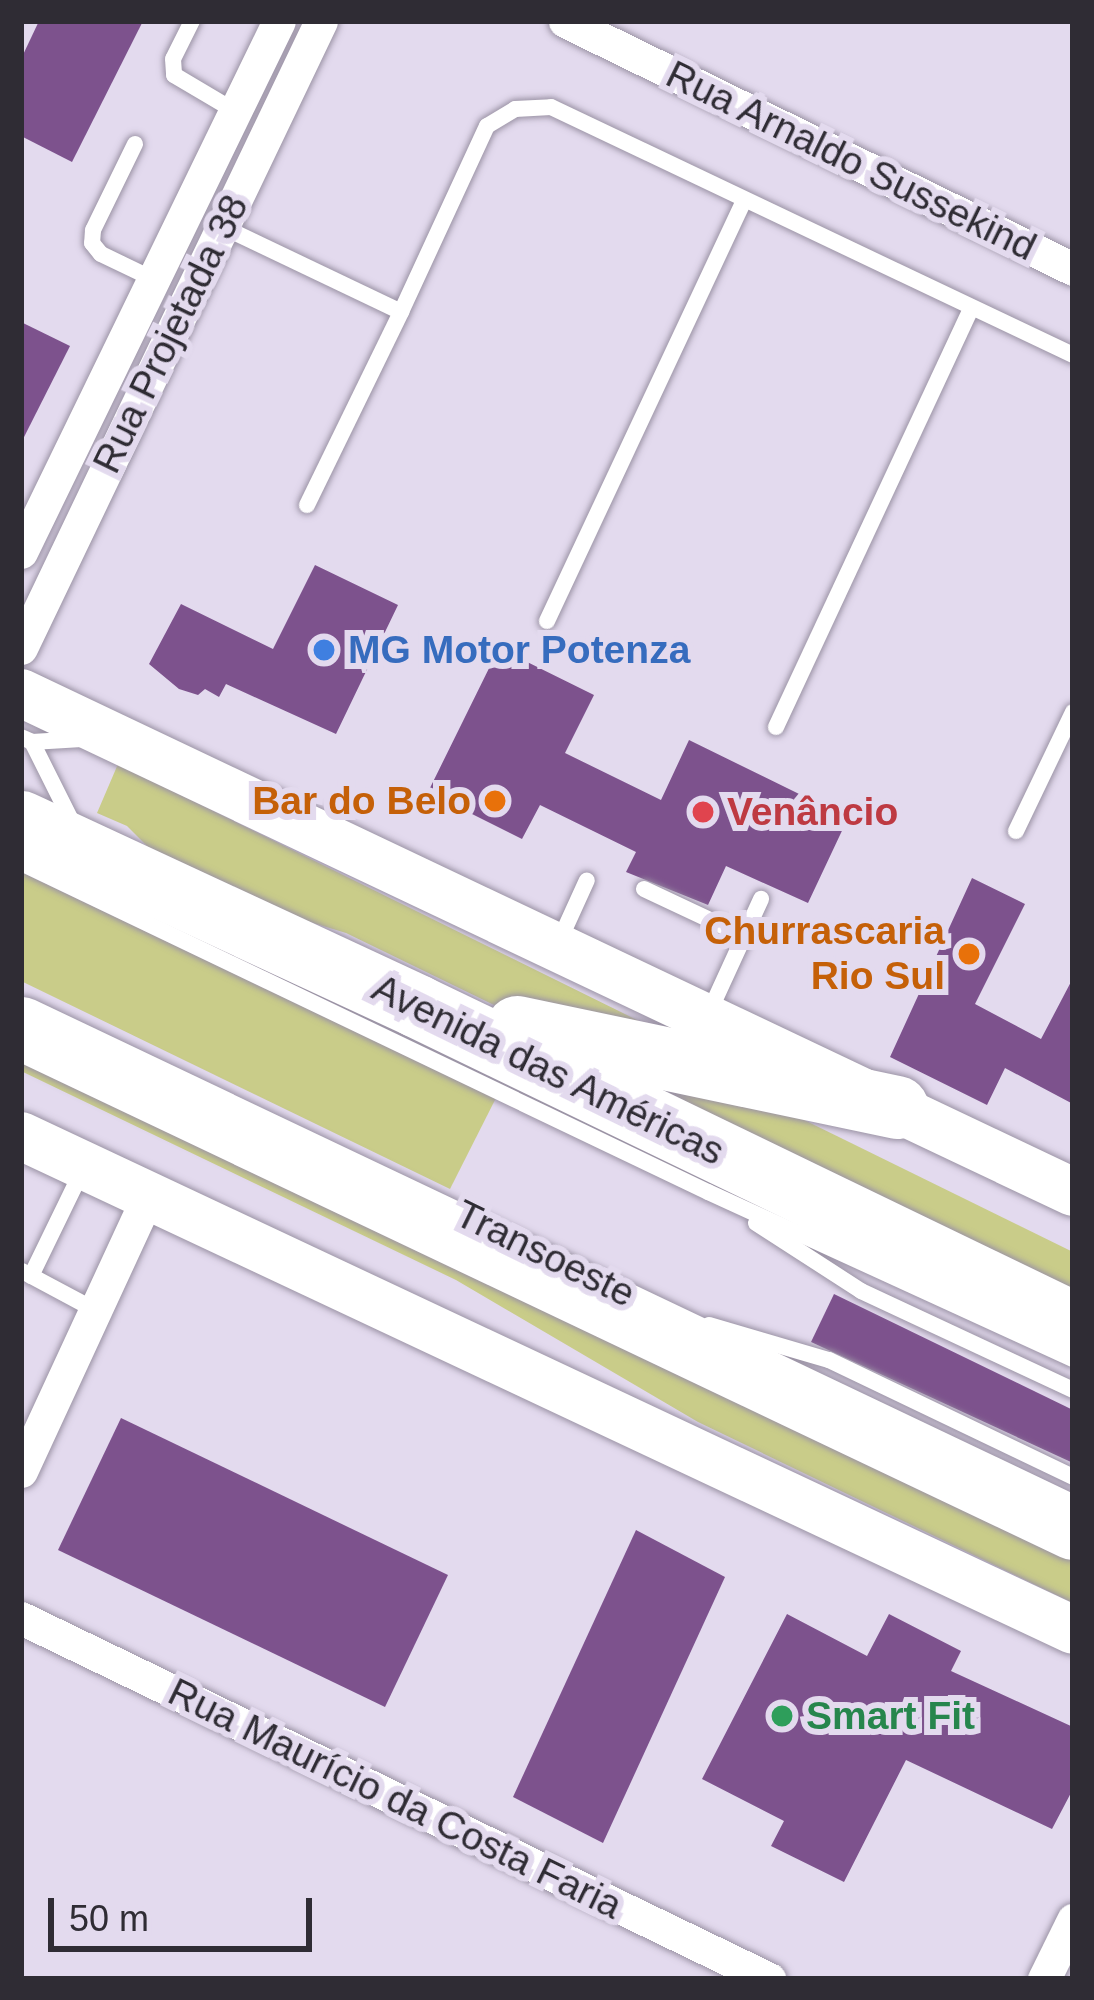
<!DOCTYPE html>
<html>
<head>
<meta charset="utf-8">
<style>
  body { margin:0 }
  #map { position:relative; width:1094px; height:2000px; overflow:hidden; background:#e3daee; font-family:Helvetica,sans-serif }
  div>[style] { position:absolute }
  .green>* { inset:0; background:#c9cc89 }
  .building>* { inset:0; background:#7d528d }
  .roads { filter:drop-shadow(0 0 3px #9b93a5) drop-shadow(0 0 3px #9b93a5) }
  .lane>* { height:16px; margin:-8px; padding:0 8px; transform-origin:8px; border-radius:8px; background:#fff }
  .street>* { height:33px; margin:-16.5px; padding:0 16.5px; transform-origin:16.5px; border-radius:16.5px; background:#fff }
  .secondary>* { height:48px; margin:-24px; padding:0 24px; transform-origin:24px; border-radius:24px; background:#fff }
  .highway>* { height:63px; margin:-31.5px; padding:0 31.5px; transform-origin:31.5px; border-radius:31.5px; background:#fff }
  .dots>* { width:33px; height:33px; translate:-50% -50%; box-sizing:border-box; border:6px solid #e3daee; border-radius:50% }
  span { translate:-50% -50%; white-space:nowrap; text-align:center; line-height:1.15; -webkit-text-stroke:12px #e3daee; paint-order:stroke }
  .street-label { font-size:39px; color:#2f2c34 }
  .shop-label { font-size:39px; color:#366cbe; font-weight:700 }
  .left { translate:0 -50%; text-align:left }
  .food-label { font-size:39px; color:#c56008; font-weight:700 }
  .right { translate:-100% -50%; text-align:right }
  .health-label { font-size:39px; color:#be3a42; font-weight:700 }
  .leisure-label { font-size:39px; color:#27864d; font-weight:700 }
  .frame { position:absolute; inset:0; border:24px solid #2f2c34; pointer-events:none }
  .scale { position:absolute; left:48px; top:1898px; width:264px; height:54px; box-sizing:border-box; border:6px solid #2f2c34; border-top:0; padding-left:15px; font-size:36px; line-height:42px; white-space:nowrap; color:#2f2c34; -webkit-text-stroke:9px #e3daee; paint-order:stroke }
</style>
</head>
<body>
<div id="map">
  <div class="green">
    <i style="clip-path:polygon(118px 764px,706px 1054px,496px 1006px,346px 933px,224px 896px,169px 868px,127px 826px,97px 813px)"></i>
    <i style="clip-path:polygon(21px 872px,496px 1098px,450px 1189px,21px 981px)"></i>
    <i style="clip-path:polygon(21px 1048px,1073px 1549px,1073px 1603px,698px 1422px,456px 1280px,21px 1071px)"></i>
    <i style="clip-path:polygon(563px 1062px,788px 1112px,1073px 1252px,1073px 1308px)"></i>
  </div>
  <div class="building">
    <i style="clip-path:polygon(39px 21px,143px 21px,72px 162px,21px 136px,21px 59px)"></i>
    <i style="clip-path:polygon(21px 322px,70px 346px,21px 443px)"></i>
    <i style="clip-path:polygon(315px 565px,398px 605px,336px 734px,226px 684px,219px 697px,205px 689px,198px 695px,179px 689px,149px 664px,181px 604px,273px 649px)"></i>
    <i style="clip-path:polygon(499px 648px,594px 695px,565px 753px,661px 800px,689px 740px,848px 818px,808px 903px,726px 866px,708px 905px,626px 872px,636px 852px,540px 805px,522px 839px,428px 792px)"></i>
    <i style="clip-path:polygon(972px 878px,1025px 904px,975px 1004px,1041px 1039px,1073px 978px,1073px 1104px,1005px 1068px,987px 1105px,890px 1057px)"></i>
    <i style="clip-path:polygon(834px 1294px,1073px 1410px,1073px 1463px,811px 1342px)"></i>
    <i style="clip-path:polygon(121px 1418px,448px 1575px,385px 1707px,58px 1550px)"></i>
    <i style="clip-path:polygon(636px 1530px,725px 1577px,603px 1843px,513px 1797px)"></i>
    <i style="clip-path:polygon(787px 1614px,867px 1656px,889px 1614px,961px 1651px,951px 1671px,1073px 1727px,1073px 1789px,1052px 1829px,906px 1760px,844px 1882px,771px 1846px,784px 1821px,702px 1779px)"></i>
  </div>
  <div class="roads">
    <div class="lane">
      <i style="left:192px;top:21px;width:42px;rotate:116.6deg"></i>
      <i style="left:173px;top:59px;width:16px;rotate:86deg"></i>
      <i style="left:174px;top:75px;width:69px;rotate:30.7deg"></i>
      <i style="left:135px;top:144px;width:96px;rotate:116deg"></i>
      <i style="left:93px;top:230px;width:13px;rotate:94deg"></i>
      <i style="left:92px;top:243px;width:14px;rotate:51deg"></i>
      <i style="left:101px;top:254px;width:58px;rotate:25.7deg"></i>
      <i style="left:223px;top:227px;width:197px;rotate:25.5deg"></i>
      <i style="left:401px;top:312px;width:205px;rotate:-65.2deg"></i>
      <i style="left:487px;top:126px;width:33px;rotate:-31deg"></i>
      <i style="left:515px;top:109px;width:36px;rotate:-3deg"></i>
      <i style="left:551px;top:107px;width:578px;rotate:25.41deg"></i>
      <i style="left:307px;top:505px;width:215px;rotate:-64deg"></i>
      <i style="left:547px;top:621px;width:464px;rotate:-64.9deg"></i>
      <i style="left:776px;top:727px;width:461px;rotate:-65deg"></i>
      <i style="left:21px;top:737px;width:12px;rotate:24deg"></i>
      <i style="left:32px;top:742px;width:94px;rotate:63.4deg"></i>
      <i style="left:32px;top:742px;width:50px;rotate:-3.4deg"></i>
      <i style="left:1016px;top:831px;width:132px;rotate:-64.4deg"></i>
      <i style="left:21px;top:863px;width:762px;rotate:25.59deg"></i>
      <i style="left:708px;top:1192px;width:401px;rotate:24.6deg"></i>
      <i style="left:644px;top:889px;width:110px;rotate:25.2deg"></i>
      <i style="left:557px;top:946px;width:72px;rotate:-65.6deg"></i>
      <i style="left:707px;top:1017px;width:130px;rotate:-65.4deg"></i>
      <i style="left:756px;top:1223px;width:125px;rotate:32.9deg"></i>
      <i style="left:861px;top:1291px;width:234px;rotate:25deg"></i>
      <i style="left:22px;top:1271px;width:83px;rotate:28.1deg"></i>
      <i style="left:31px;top:1276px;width:119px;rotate:-64.1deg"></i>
      <i style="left:709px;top:1325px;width:125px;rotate:16.3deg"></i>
      <i style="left:829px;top:1360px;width:271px;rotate:25.6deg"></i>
    </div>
    <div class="street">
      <i style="left:565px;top:21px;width:565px;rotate:26.02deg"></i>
      <i style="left:21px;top:552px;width:590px;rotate:-64.09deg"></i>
      <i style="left:21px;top:648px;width:695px;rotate:-64.43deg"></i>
      <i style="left:21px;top:1471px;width:305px;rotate:-65.2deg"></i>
      <i style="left:21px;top:1618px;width:831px;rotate:25.76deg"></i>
      <i style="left:1044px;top:1979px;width:66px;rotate:-63.8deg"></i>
    </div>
    <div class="secondary">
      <i style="left:21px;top:693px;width:1164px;rotate:25.38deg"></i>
      <i style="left:21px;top:1136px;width:1162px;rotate:25.15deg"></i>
    </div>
    <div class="highway">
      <i style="left:21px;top:822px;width:437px;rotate:24.9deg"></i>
      <i style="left:417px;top:1006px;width:729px;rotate:25.79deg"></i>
      <i style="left:517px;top:1027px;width:388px;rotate:11.9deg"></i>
      <i style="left:21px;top:1028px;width:1165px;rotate:25.42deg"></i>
    </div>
  </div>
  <div class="dots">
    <i style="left:324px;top:650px;background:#3f7fe0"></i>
    <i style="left:495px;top:801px;background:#e8710a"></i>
    <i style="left:703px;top:812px;background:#e0444e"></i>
    <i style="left:969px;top:954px;background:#e8710a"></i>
    <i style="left:782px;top:1716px;background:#2e9e5b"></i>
  </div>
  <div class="street-label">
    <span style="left:851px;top:161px;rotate:26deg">Rua Arnaldo Sussekind</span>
    <span style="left:171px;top:334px;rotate:-64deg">Rua Projetada 38</span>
    <span style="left:548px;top:1070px;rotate:26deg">Avenida das Américas</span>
    <span style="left:545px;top:1254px;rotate:26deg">Transoeste</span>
    <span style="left:395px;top:1799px;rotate:26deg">Rua Maurício da Costa Faria</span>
  </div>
  <div class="shop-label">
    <span class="left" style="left:348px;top:650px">MG Motor Potenza</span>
  </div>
  <div class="food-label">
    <span class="right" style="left:471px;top:801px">Bar do Belo</span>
    <span class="right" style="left:945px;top:954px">Churrascaria<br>Rio Sul</span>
  </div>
  <div class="health-label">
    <span class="left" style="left:727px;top:812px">Venâncio</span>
  </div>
  <div class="leisure-label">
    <span class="left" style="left:806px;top:1716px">Smart Fit</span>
  </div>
  <div class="frame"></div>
  <div class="scale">50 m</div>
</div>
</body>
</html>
